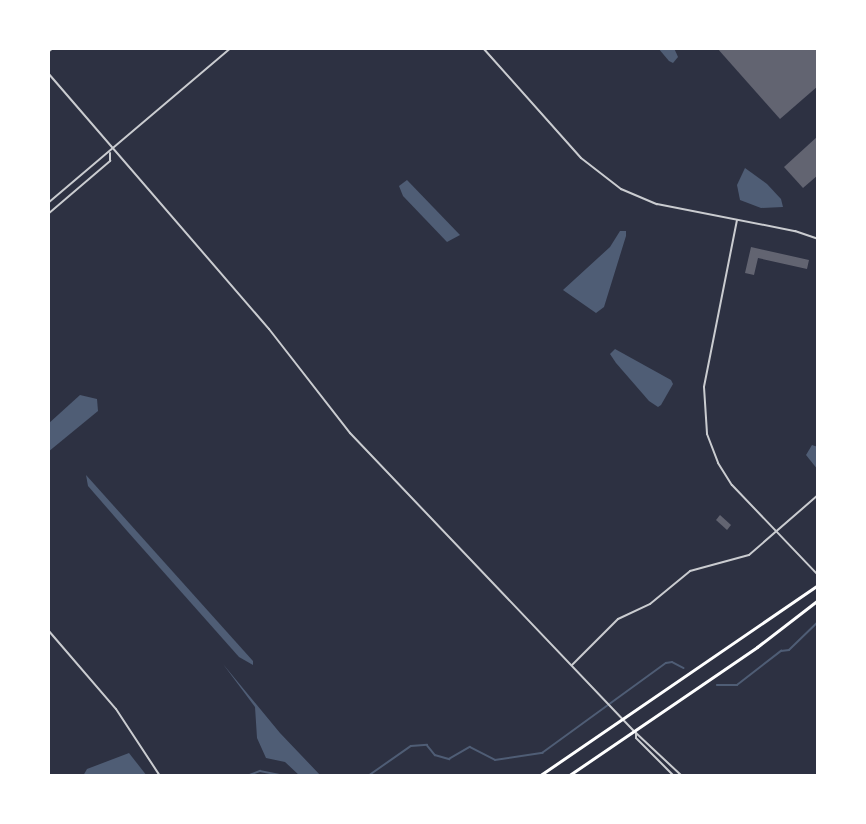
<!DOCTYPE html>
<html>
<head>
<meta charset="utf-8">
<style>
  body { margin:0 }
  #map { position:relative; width:866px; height:824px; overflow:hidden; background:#2d3142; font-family:Roboto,sans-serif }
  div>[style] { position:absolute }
  .water>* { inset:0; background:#4f5d75 }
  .stream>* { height:1.5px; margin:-0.75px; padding:0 0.75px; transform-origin:0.75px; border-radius:0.75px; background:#4f5d75 }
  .building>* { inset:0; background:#626471 }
  .minor>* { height:2px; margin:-1px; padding:0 1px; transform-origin:1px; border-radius:1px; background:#caccd0 }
  .tertiary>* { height:2px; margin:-1px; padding:0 1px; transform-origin:1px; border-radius:1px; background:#caccd0 }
  .primary>* { height:3px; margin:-1.5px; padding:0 1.5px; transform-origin:1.5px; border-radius:1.5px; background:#fff }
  span { translate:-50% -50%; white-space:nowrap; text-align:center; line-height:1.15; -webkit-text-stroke:6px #fff; paint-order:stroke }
  .frame { position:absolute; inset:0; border:50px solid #fff; pointer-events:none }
</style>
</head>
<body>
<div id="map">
  <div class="water">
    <i style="clip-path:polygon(658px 48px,674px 48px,678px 57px,673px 63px,669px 61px)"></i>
    <i style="clip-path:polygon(745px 168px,767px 184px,781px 199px,783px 207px,761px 208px,740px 200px,737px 185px)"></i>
    <i style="clip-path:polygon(407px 180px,460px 235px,447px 242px,403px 196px,399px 186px)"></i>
    <i style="clip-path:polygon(620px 231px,626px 231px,626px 236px,604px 307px,596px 313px,563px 290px,610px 247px)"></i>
    <i style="clip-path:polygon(615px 349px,671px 380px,673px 384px,661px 405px,658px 407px,649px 401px,616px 363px,610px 354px)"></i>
    <i style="clip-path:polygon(80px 395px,97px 399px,98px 411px,48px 452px,48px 424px)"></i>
    <i style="clip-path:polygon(812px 445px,818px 447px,818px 470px,806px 455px)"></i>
    <i style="clip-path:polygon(86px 475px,253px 661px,253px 665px,239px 657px,128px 532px,88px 486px)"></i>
    <i style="clip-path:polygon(223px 664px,280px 733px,321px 776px,300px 776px,285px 762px,266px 758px,257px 738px,255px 707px)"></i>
    <i style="clip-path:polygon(129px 753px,147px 776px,83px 776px,87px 769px)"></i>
  </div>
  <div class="stream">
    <i style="left:717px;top:685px;width:20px"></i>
    <i style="left:737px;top:685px;width:56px;rotate:-37.7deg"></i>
    <i style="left:781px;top:651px;width:8px;rotate:-7deg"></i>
    <i style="left:789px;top:650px;width:40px;rotate:-44deg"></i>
    <i style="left:247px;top:776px;width:14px;rotate:-21deg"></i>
    <i style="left:260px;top:771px;width:25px;rotate:11deg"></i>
    <i style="left:368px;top:776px;width:52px;rotate:-34.9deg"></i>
    <i style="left:411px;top:746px;width:16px;rotate:-4deg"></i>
    <i style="left:427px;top:745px;width:13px;rotate:51deg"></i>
    <i style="left:435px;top:755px;width:15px;rotate:16deg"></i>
    <i style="left:449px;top:759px;width:24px;rotate:-30deg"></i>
    <i style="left:470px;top:747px;width:28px;rotate:27deg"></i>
    <i style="left:495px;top:760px;width:48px;rotate:-8.5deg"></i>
    <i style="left:542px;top:753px;width:153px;rotate:-36deg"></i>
    <i style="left:666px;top:663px;width:6px;rotate:-9deg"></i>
    <i style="left:672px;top:662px;width:13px;rotate:27deg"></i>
  </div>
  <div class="building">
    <i style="clip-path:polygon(717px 48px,818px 48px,818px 86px,780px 119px)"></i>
    <i style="clip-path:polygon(818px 136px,818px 175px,803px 188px,784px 167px)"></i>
    <i style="clip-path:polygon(751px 247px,809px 260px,807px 269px,758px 258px,754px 275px,745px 273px)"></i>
    <i style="clip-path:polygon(720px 515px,731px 525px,727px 530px,716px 520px)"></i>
  </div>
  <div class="minor">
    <i style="left:48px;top:52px;width:6px;rotate:-39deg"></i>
    <i style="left:48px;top:73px;width:338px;rotate:49.2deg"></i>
    <i style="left:269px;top:329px;width:132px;rotate:52.1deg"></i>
    <i style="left:350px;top:433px;width:414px;rotate:46.4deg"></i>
    <i style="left:636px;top:733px;width:63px;rotate:43.1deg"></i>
    <i style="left:737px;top:220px;width:170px;rotate:101.2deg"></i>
    <i style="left:704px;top:387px;width:47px;rotate:86.3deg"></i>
    <i style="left:707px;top:434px;width:31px;rotate:69deg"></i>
    <i style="left:718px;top:463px;width:26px;rotate:58deg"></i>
    <i style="left:732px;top:485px;width:124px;rotate:46.3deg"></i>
    <i style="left:48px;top:630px;width:104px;rotate:49.3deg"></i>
    <i style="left:116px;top:709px;width:80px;rotate:56.7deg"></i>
    <i style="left:572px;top:665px;width:65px;rotate:-45deg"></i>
    <i style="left:618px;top:619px;width:35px;rotate:-25deg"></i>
    <i style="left:650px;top:604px;width:52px;rotate:-39.5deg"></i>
    <i style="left:690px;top:571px;width:61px;rotate:-15.2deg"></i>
    <i style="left:749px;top:555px;width:91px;rotate:-41deg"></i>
    <i style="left:636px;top:733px;width:5px;rotate:90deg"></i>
    <i style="left:636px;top:738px;width:54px;rotate:45deg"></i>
  </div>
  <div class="tertiary">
    <i style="left:483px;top:48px;width:147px;rotate:48.3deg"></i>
    <i style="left:581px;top:158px;width:51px;rotate:37.8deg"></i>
    <i style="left:621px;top:189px;width:39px;rotate:23deg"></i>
    <i style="left:657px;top:204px;width:141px;rotate:11.1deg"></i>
    <i style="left:795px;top:231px;width:24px;rotate:19deg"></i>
    <i style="left:48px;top:203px;width:240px;rotate:-40.3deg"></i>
    <i style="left:48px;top:214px;width:82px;rotate:-40.5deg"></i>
    <i style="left:110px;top:161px;width:8px;rotate:-90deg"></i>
  </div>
  <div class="primary">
    <i style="left:539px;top:776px;width:338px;rotate:-34.4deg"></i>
    <i style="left:568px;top:776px;width:229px;rotate:-34.3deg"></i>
    <i style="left:757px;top:647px;width:77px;rotate:-37.6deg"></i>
  </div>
  <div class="frame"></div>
</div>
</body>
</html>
